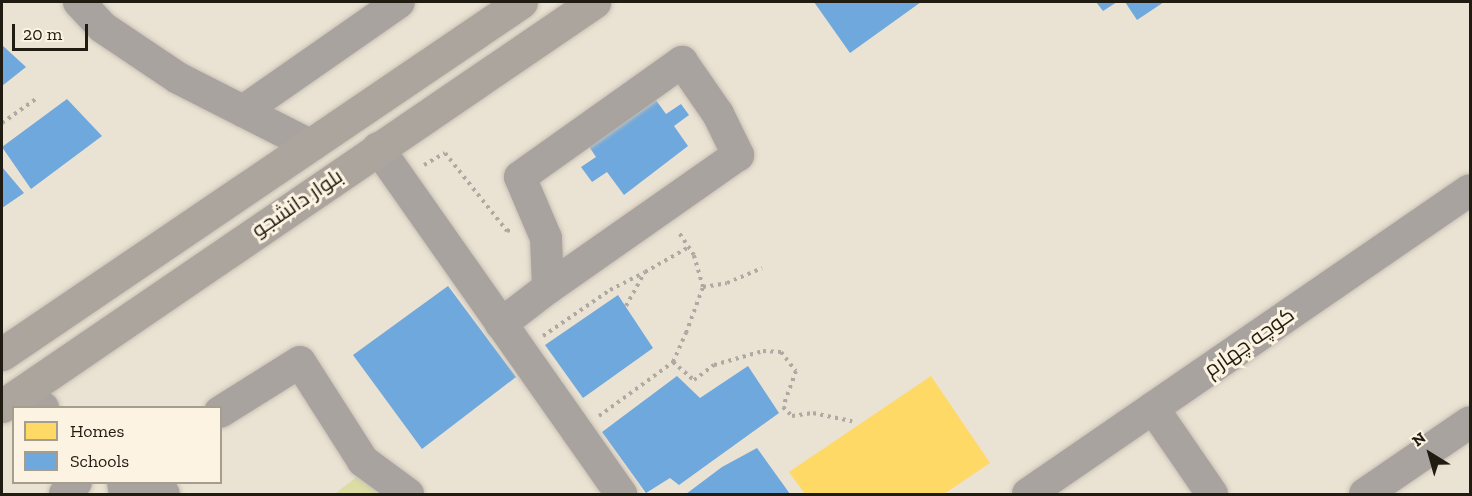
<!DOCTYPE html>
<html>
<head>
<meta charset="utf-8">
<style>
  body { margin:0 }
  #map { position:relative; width:1472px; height:496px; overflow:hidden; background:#eae2d2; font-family:"Zilla Slab",Cairo,serif }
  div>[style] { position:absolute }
  .green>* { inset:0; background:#dcdca5 }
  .homes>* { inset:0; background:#ffd966 }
  .schools>* { inset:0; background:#6fa8dc }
  .path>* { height:4px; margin-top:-2px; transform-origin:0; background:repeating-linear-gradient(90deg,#aea9a2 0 3px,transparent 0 7.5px) }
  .roads { filter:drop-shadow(0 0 2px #c8c1b6) drop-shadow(0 0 2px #c8c1b6) }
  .minor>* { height:32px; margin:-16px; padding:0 16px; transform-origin:16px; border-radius:16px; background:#a9a3a0 }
  .major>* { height:33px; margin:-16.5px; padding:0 16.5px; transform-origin:16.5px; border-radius:16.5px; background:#aca59d }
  span { translate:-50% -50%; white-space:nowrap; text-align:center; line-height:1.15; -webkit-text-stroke:6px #fdf3e2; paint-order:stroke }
  .street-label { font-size:21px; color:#211c11 }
  .frame { position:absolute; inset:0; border:3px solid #211c11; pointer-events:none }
  .legend { position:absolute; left:12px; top:406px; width:210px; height:78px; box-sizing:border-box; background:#fdf3e2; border:2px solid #a59d8e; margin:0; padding:8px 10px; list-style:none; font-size:18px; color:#211c11 }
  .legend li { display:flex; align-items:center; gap:12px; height:30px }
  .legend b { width:30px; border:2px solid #a59d8e }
  .north { position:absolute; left:1400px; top:424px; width:60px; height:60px; -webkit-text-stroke:4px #fdf3e2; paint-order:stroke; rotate:323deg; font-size:16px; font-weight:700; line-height:24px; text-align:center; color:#211c11 }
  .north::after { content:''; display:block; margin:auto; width:21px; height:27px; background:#211c11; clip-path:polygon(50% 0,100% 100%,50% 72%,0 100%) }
  .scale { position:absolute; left:12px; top:24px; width:76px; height:27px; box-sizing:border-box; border:3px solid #211c11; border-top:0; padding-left:8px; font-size:18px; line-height:21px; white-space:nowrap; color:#211c11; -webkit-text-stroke:4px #fdf3e2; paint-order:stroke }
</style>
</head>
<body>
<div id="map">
  <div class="green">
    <i style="clip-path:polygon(360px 474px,389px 494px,335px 494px)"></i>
  </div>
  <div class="homes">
    <i style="clip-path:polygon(931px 376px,990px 463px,944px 494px,805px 494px,789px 472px)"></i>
  </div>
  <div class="schools">
    <i style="clip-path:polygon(814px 2px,921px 2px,850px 53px)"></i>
    <i style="clip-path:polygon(1096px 2px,1117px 2px,1103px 11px)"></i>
    <i style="clip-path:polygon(1125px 2px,1164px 2px,1137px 20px)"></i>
    <i style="clip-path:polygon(2px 45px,26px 67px,2px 86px)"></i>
    <i style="clip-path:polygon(653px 96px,666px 114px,681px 104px,689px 115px,674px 126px,688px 146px,624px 195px,607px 172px,592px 182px,581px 167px,596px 157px,586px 142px)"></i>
    <i style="clip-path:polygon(67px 99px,102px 136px,31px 189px,2px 147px)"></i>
    <i style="clip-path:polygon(2px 167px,24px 193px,2px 208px)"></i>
    <i style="clip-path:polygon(448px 286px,516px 377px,422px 449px,353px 355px)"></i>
    <i style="clip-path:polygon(618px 295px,653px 348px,583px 398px,545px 345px)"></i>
    <i style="clip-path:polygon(748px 366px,779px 413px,679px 485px,670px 478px,646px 493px,602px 432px,677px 376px,700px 398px)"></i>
    <i style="clip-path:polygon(757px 448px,790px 494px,686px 494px,722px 467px)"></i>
  </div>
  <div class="path">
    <i style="left:2px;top:123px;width:43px;rotate:-35.5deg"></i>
    <i style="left:424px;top:165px;width:24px;rotate:-30deg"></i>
    <i style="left:445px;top:153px;width:100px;rotate:51.5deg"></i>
    <i style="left:507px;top:231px;width:6px;rotate:-18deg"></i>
    <i style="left:703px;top:287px;width:24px;rotate:-9deg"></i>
    <i style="left:727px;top:283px;width:38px;rotate:-23deg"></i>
    <i style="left:626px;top:306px;width:39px;rotate:-61deg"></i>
    <i style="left:645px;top:272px;width:51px;rotate:-29.6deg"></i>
    <i style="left:543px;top:336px;width:81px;rotate:-34.5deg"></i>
    <i style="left:610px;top:290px;width:39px;rotate:-27deg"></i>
    <i style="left:673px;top:362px;width:28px;rotate:41deg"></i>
    <i style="left:694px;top:380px;width:25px;rotate:-37deg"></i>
    <i style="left:714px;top:365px;width:51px;rotate:-15.9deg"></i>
    <i style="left:763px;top:351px;width:18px;rotate:3deg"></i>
    <i style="left:781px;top:352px;width:24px;rotate:52deg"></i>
    <i style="left:796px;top:371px;width:38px;rotate:110deg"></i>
    <i style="left:783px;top:407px;width:13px;rotate:45deg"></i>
    <i style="left:792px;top:416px;width:21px;rotate:-8deg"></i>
    <i style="left:813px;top:413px;width:40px;rotate:12deg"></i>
    <i style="left:599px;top:416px;width:92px;rotate:-36.1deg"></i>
    <i style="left:673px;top:362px;width:32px;rotate:-66deg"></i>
    <i style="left:686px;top:333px;width:49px;rotate:-69.7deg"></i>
    <i style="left:703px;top:287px;width:33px;rotate:-106deg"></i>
    <i style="left:694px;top:255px;width:29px;rotate:-124deg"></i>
  </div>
  <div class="roads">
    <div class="minor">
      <i style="left:79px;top:2px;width:34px;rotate:47deg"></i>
      <i style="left:102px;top:27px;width:92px;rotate:33.9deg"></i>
      <i style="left:178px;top:78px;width:148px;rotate:26.9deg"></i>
      <i style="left:243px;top:111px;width:190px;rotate:-34.9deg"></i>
      <i style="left:378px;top:148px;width:423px;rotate:54.9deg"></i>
      <i style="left:501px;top:324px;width:59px;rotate:-37.5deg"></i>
      <i style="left:548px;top:288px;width:50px;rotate:-92.3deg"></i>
      <i style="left:546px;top:238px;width:66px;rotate:-113.1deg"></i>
      <i style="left:520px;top:177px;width:199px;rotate:-35.4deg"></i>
      <i style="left:682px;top:62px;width:63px;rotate:55.3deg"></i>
      <i style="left:718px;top:114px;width:46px;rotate:64deg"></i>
      <i style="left:738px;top:155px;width:232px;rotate:145deg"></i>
      <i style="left:26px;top:394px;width:22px;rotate:39deg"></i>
      <i style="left:1153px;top:408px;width:104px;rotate:55.5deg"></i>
      <i style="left:220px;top:412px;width:94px;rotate:-32deg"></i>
      <i style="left:300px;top:362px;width:117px;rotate:57.5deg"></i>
      <i style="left:363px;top:461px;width:56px;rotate:36.3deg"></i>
      <i style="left:123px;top:482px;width:12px;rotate:81deg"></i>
      <i style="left:149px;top:482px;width:19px;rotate:39deg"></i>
      <i style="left:65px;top:494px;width:16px;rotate:-47deg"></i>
      <i style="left:1028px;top:494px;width:536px;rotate:-34.52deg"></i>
      <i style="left:1365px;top:494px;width:127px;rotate:-34.4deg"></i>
    </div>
    <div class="major">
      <i style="left:2px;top:354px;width:627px;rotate:-34.15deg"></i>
      <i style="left:2px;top:406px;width:717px;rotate:-34.31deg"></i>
    </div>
  </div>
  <div class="street-label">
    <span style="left:297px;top:203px;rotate:-34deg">بلوار دانشجو</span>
    <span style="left:1249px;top:342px;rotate:-35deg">کوچه چهارم</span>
  </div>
  <div class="frame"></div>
  <ul class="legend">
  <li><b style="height:16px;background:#ffd966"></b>Homes</li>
  <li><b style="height:16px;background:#6fa8dc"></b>Schools</li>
  </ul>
  <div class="north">N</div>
  <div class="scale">20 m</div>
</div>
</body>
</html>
